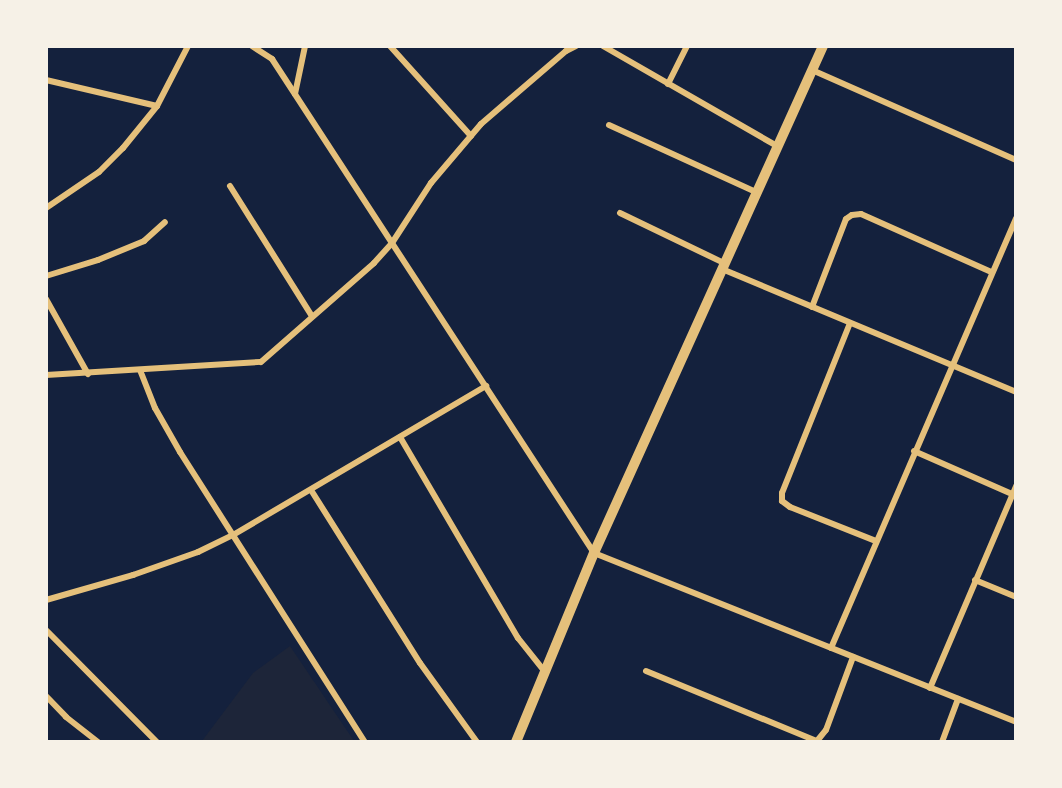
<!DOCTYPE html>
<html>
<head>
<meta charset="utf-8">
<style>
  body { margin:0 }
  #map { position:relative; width:1062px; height:788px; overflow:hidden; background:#14213d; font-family:Jost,sans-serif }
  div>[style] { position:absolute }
  .green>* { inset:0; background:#1d2539 }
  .minor>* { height:6px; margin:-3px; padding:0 3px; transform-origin:3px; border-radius:3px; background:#e5c07b }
  .tertiary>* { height:10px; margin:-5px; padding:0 5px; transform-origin:5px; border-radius:5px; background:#e5c07b }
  span { translate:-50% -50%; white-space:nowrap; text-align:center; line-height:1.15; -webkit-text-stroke:4.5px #f6f1e7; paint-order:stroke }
  .frame { position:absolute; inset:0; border:48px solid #f6f1e7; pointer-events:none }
</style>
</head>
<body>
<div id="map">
  <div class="green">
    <i style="clip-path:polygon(290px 646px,354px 741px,202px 741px,253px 673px)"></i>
  </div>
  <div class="minor">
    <i style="left:252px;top:46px;width:24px;rotate:33deg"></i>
    <i style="left:272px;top:59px;width:590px;rotate:56.9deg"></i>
    <i style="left:594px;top:553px;width:455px;rotate:21.8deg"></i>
    <i style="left:390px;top:46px;width:121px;rotate:48deg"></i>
    <i style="left:603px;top:46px;width:201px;rotate:29.9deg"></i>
    <i style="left:812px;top:70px;width:223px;rotate:23.8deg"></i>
    <i style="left:46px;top:80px;width:114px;rotate:13.2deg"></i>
    <i style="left:668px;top:84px;width:42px;rotate:-63.4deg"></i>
    <i style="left:295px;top:94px;width:49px;rotate:-78.2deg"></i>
    <i style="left:609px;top:125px;width:162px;rotate:24.5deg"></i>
    <i style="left:230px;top:186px;width:154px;rotate:57.8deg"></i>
    <i style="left:46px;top:208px;width:64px;rotate:-34.2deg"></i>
    <i style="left:99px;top:172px;width:34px;rotate:-45deg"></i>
    <i style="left:123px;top:148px;width:54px;rotate:-51deg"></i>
    <i style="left:157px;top:106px;width:68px;rotate:-62.7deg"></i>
    <i style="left:620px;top:213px;width:115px;rotate:25.7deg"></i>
    <i style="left:722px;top:269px;width:319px;rotate:22.7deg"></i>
    <i style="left:46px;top:276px;width:54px;rotate:-17.1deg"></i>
    <i style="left:98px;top:260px;width:50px;rotate:-22.4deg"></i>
    <i style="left:144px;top:241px;width:28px;rotate:-42deg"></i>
    <i style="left:46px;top:299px;width:86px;rotate:60.8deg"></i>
    <i style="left:812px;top:307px;width:94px;rotate:-68.9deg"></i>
    <i style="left:846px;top:219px;width:7px;rotate:-34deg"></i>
    <i style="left:852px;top:215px;width:9px;rotate:-6deg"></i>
    <i style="left:861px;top:214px;width:142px;rotate:24deg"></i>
    <i style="left:850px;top:323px;width:183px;rotate:111.8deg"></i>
    <i style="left:782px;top:493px;width:8px;rotate:90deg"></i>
    <i style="left:782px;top:501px;width:10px;rotate:37deg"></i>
    <i style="left:790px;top:507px;width:92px;rotate:21.6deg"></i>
    <i style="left:140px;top:370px;width:41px;rotate:68.5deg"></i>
    <i style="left:155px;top:408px;width:51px;rotate:60.4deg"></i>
    <i style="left:180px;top:452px;width:344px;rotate:57.5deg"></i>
    <i style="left:46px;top:375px;width:215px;rotate:-3.5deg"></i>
    <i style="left:261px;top:362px;width:150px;rotate:-41.2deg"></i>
    <i style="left:374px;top:263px;width:27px;rotate:-48deg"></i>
    <i style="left:392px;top:243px;width:72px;rotate:-57deg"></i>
    <i style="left:431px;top:183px;width:77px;rotate:-49.7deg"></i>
    <i style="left:481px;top:124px;width:112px;rotate:-40.7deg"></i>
    <i style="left:566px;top:51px;width:11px;rotate:-27deg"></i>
    <i style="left:400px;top:437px;width:233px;rotate:59.6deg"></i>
    <i style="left:518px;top:638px;width:43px;rotate:51.5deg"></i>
    <i style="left:914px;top:451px;width:107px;rotate:23.7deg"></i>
    <i style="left:311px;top:490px;width:204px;rotate:57.8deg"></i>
    <i style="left:420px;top:663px;width:97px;rotate:54.2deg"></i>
    <i style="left:975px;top:580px;width:44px;rotate:22.5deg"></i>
    <i style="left:46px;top:600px;width:91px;rotate:-16deg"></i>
    <i style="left:133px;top:575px;width:69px;rotate:-19.5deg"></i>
    <i style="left:198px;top:552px;width:39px;rotate:-26deg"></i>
    <i style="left:233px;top:535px;width:294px;rotate:-30.5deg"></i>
    <i style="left:46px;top:630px;width:158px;rotate:45.3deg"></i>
    <i style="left:831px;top:648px;width:468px;rotate:-66.7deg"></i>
    <i style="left:646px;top:671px;width:185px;rotate:22.3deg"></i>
    <i style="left:817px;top:741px;width:14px;rotate:-51deg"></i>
    <i style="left:826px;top:730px;width:78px;rotate:-69.7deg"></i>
    <i style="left:930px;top:688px;width:220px;rotate:-66.9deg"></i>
    <i style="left:46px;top:696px;width:29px;rotate:46deg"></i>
    <i style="left:66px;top:717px;width:41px;rotate:38deg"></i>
    <i style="left:942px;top:742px;width:46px;rotate:-69.6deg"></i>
  </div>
  <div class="tertiary">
    <i style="left:516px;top:742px;width:204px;rotate:-67.6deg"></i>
    <i style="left:594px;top:553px;width:556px;rotate:-65.69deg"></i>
  </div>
  <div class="frame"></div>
</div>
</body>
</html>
